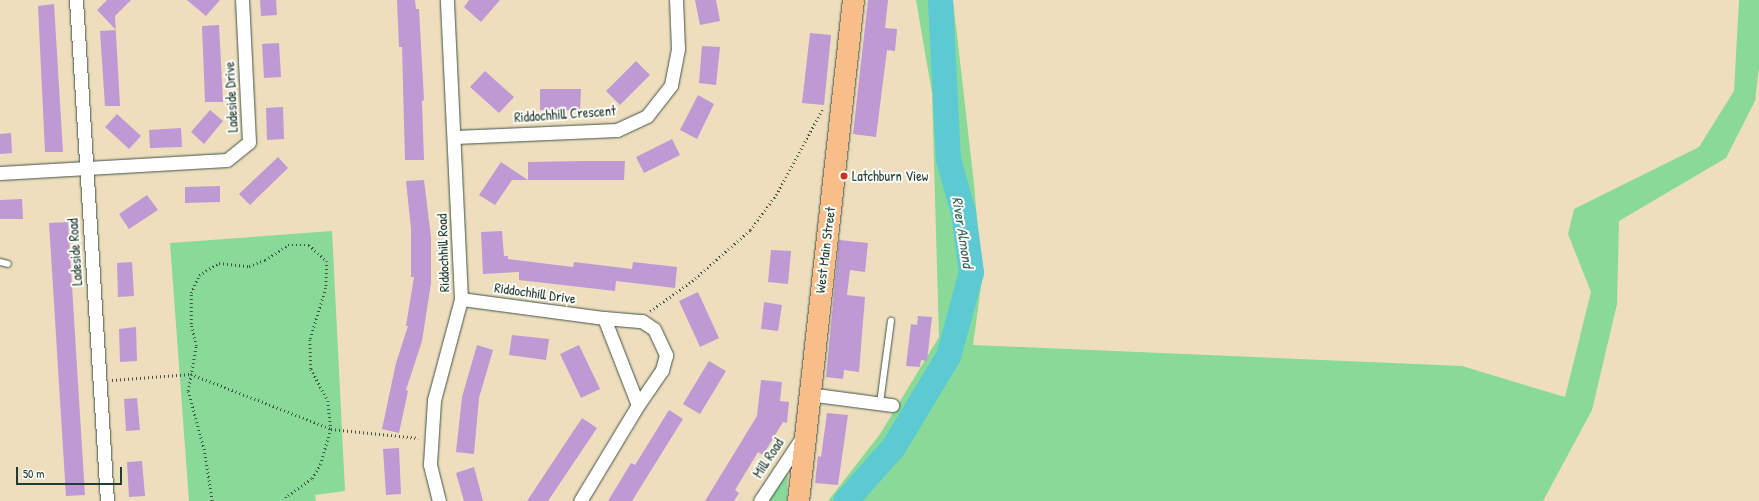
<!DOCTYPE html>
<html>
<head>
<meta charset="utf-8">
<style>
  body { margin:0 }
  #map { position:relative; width:1759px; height:501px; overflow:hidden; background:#eedebd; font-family:"Patrick Hand",sans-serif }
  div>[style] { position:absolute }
  .green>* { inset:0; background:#89d999 }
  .river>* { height:25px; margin:-12.5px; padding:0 12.5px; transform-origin:12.5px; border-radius:12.5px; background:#5dcad3 }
  .building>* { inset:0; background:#be99d4 }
  .path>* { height:2.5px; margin-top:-1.25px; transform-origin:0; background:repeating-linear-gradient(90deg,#3e5549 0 1px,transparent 0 4px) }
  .roads { filter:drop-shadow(0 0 1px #3e5549) drop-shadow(0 0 1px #3e5549) }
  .service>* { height:6px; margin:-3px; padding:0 3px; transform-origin:3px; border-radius:3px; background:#fff }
  .minor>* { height:13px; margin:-6.5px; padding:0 6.5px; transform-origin:6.5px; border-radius:6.5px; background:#fff }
  .primary>* { height:21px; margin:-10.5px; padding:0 10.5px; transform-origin:10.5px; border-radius:10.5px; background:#f8bd89 }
  .dots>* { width:11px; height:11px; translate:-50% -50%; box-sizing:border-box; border:2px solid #fdfcf7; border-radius:50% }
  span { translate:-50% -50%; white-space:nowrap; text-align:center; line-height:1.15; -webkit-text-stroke:4px #fdfcf7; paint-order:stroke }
  .street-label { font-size:14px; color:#1f3d34 }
  .poi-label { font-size:14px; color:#1f3d34 }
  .left { translate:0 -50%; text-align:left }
  .water-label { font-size:15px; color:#2e605c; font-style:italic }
  .scale { position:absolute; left:16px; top:467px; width:106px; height:18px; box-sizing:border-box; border:2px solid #1f3d34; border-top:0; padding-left:5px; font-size:12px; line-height:14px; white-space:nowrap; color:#1f3d34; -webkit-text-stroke:3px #fdfcf7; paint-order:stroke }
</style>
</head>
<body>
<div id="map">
  <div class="green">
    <i style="clip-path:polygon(916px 0,953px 0,974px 184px,982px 279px,973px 345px,1462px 366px,1565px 397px,1591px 292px,1568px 234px,1574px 209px,1699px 147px,1734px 91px,1739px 0,1759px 0,1759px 67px,1755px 101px,1726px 158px,1619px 221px,1617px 304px,1592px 410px,1543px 501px,828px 501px,880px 434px,939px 337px,932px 93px)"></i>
    <i style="clip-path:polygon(332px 231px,345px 491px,315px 495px,316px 501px,189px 501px,170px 243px)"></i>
    <i style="clip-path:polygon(788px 467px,787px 501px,767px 501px)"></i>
  </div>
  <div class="river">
    <i style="left:845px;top:501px;width:72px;rotate:-48.4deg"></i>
    <i style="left:893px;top:447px;width:106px;rotate:-58.9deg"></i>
    <i style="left:948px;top:356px;width:87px;rotate:-74.7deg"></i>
    <i style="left:971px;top:272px;width:61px;rotate:-97.6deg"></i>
    <i style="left:963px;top:212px;width:55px;rotate:-105.8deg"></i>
    <i style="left:948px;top:159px;width:159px;rotate:-92.9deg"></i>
  </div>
  <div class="building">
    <i style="clip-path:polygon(107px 0,131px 0,115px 16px,120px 106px,105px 106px,100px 31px,116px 30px,97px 10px)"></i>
    <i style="clip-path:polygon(187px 0,220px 0,206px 16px)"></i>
    <i style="clip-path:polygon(260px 0,276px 0,277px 15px,261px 16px)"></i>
    <i style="clip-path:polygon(397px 0,415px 0,416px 9px,419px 9px,424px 100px,422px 101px,424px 160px,405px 160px,402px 47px,399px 47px)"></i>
    <i style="clip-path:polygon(469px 0,500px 0,481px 22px,464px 7px)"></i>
    <i style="clip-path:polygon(695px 0,716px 0,720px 21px,700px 25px)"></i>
    <i style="clip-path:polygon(868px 0,888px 0,885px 28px,897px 29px,895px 51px,887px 50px,876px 137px,853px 134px)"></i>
    <i style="clip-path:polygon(54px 4px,63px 152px,45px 152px,38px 6px)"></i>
    <i style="clip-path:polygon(219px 25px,223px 102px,205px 102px,202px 26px)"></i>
    <i style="clip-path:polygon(810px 33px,831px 35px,824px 105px,802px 103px)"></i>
    <i style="clip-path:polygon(279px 43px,281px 77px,264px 78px,262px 44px)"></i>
    <i style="clip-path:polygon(702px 46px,720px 47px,716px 85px,699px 83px)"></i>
    <i style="clip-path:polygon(636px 61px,650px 75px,620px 105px,606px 91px)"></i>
    <i style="clip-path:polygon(485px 71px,514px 97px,499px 113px,470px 87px)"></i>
    <i style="clip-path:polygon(540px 89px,581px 89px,580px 110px,540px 110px)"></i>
    <i style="clip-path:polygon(698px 95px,714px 104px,697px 139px,680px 130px)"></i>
    <i style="clip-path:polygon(283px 107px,284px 139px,267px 140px,266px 108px)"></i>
    <i style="clip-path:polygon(210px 110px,223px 121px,204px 144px,191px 132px)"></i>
    <i style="clip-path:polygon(117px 114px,141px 136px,129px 149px,105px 127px)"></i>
    <i style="clip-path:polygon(181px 128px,182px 147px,150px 148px,149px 130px)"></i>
    <i style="clip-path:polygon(11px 133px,12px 153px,0 154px,0 134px)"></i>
    <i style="clip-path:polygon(672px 139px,680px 155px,644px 173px,636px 157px)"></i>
    <i style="clip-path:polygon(278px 157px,288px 168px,250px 205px,239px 194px)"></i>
    <i style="clip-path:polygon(585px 161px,625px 161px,624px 180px,528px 180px,528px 162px)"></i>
    <i style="clip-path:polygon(501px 162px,528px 180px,512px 180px,495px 205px,479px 195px)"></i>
    <i style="clip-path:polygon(424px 180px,431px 237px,431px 283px,422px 341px,406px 390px,408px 391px,399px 433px,382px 429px,396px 363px,408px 326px,406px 326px,414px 277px,411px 277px,411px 229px,406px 181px)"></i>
    <i style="clip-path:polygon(220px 186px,220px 202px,185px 203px,185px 187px)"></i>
    <i style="clip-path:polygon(147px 195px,158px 210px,129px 229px,119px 214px)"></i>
    <i style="clip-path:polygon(22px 199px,23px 219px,0 219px,0 200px)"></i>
    <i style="clip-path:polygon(68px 222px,85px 495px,66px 496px,49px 223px)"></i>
    <i style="clip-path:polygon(502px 231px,504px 256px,508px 256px,508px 259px,573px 267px,574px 262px,632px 269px,633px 262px,677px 267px,675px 288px,616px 281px,615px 291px,519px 280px,519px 272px,483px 274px,481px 232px)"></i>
    <i style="clip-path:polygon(839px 240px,868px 243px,865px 272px,850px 270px,847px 295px,865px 297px,859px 372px,844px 370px,843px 379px,826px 377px)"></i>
    <i style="clip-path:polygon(771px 250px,791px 251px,788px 284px,768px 282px)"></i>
    <i style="clip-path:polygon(132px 262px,134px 296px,118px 297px,117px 263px)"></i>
    <i style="clip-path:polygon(698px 292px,719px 338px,700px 347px,679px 301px)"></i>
    <i style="clip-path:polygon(764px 302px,782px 305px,778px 331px,761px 329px)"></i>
    <i style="clip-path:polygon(918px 316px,932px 317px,927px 361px,921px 360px,920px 367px,906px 366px,911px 324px,917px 325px)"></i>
    <i style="clip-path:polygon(136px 327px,137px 361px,120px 362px,119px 329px)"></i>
    <i style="clip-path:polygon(512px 335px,549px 339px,546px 360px,509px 355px)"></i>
    <i style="clip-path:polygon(477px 345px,493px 350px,479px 398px,474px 454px,456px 452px,462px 397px)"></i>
    <i style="clip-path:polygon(579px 345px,600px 389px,581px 398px,560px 354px)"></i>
    <i style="clip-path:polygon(709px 361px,726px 371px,700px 414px,683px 404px)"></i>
    <i style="clip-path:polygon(761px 380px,782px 382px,780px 401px,789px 402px,787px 423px,783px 422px,763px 455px,758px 452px,735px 490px,739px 493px,734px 501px,705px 501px,757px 416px)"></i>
    <i style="clip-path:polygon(137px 398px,140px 430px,126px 431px,124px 399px)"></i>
    <i style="clip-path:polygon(669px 410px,683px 419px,632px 501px,608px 501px,631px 463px,635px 465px)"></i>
    <i style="clip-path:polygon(827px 413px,848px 415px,838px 485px,815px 483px,818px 456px,821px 457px)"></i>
    <i style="clip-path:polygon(582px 418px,597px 428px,548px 501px,527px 501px)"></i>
    <i style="clip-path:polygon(399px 448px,401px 494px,386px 495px,383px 449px)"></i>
    <i style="clip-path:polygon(142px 461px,145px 496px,129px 497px,127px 462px)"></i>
    <i style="clip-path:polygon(474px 467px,483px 501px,464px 501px,456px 473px)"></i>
  </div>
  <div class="path">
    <i style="left:650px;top:311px;width:52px;rotate:-35.5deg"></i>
    <i style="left:692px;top:281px;width:77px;rotate:-41.3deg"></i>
    <i style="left:750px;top:230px;width:44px;rotate:-53.4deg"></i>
    <i style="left:776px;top:195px;width:99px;rotate:-61.6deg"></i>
    <i style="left:112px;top:380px;width:79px;rotate:-4.3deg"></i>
    <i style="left:191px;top:374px;width:150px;rotate:21.4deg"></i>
    <i style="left:331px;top:429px;width:88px;rotate:5.8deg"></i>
    <i style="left:212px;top:501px;width:52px;rotate:-98.9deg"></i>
    <i style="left:204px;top:450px;width:61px;rotate:-105.2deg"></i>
    <i style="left:188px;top:391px;width:46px;rotate:-79.9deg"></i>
    <i style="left:196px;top:346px;width:23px;rotate:-103deg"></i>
    <i style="left:191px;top:324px;width:31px;rotate:-90deg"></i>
    <i style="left:191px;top:293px;width:20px;rotate:-66deg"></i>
    <i style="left:199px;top:275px;width:23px;rotate:-31deg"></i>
    <i style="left:219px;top:263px;width:30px;rotate:6deg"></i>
    <i style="left:249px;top:266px;width:17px;rotate:-21deg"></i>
    <i style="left:265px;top:260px;width:27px;rotate:-33deg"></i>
    <i style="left:288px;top:245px;width:21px"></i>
    <i style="left:309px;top:245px;width:24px;rotate:42deg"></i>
    <i style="left:327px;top:261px;width:27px;rotate:92deg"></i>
    <i style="left:326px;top:288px;width:54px;rotate:107.1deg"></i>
    <i style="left:310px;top:340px;width:29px;rotate:88deg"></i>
    <i style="left:311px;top:369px;width:36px;rotate:62deg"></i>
    <i style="left:328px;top:401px;width:28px;rotate:84deg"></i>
    <i style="left:331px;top:429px;width:36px;rotate:106deg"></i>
    <i style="left:321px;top:464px;width:17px;rotate:121deg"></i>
    <i style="left:312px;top:479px;width:32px;rotate:145deg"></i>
    <i style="left:286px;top:497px;width:4px;rotate:90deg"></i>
  </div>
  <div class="roads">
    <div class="service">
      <i style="left:0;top:262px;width:8px;rotate:14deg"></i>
      <i style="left:880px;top:403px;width:83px;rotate:-82.4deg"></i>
    </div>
    <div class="minor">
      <i style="left:76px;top:0;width:502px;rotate:86.46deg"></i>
      <i style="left:455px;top:137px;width:162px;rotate:-2.5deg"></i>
      <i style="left:617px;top:130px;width:33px;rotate:-25deg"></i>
      <i style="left:647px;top:116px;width:39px;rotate:-52deg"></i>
      <i style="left:671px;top:85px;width:37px;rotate:-79deg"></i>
      <i style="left:678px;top:49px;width:49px;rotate:-92.3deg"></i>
      <i style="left:0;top:173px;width:227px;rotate:-3.3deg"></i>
      <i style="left:227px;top:160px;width:28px;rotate:-39deg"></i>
      <i style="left:249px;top:142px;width:142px;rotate:-92.8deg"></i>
      <i style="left:461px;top:299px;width:144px;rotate:7.6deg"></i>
      <i style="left:604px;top:318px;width:93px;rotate:68.7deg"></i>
      <i style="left:638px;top:405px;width:112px;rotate:121.1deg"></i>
      <i style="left:604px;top:318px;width:38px;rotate:5deg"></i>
      <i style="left:642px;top:321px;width:14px;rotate:34deg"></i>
      <i style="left:654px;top:329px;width:29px;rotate:65deg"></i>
      <i style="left:666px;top:355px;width:16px;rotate:105deg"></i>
      <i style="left:662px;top:370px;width:42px;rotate:124.4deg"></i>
      <i style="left:808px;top:394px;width:85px;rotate:7.5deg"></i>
      <i style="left:439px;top:501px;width:38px;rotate:-104deg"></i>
      <i style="left:430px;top:464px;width:64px;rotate:-86.4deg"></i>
      <i style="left:434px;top:400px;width:105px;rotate:-75deg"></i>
      <i style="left:461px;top:299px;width:299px;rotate:-92.7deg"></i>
      <i style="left:760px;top:501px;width:78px;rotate:-56.5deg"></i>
    </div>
    <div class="primary">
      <i style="left:798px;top:501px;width:504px;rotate:-83.74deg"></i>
    </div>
  </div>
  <div class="dots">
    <i style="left:844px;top:176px;background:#c8321e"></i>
  </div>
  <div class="street-label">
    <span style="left:231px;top:97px;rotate:-93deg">Ladeside Drive</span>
    <span style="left:565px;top:114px;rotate:-4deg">Riddochhill Crescent</span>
    <span style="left:825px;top:250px;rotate:-83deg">West Main Street</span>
    <span style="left:75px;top:252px;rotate:-94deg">Ladeside Road</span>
    <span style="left:443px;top:253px;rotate:-92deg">Riddochhill Road</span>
    <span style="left:535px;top:293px;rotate:8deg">Riddochhill Drive</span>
    <span style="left:768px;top:458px;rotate:-57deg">Mill Road</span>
  </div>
  <div class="poi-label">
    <span class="left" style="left:852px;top:176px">Latchburn View</span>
  </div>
  <div class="water-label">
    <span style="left:963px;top:232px;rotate:81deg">River Almond</span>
  </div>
  <div class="scale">50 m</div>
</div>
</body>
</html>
